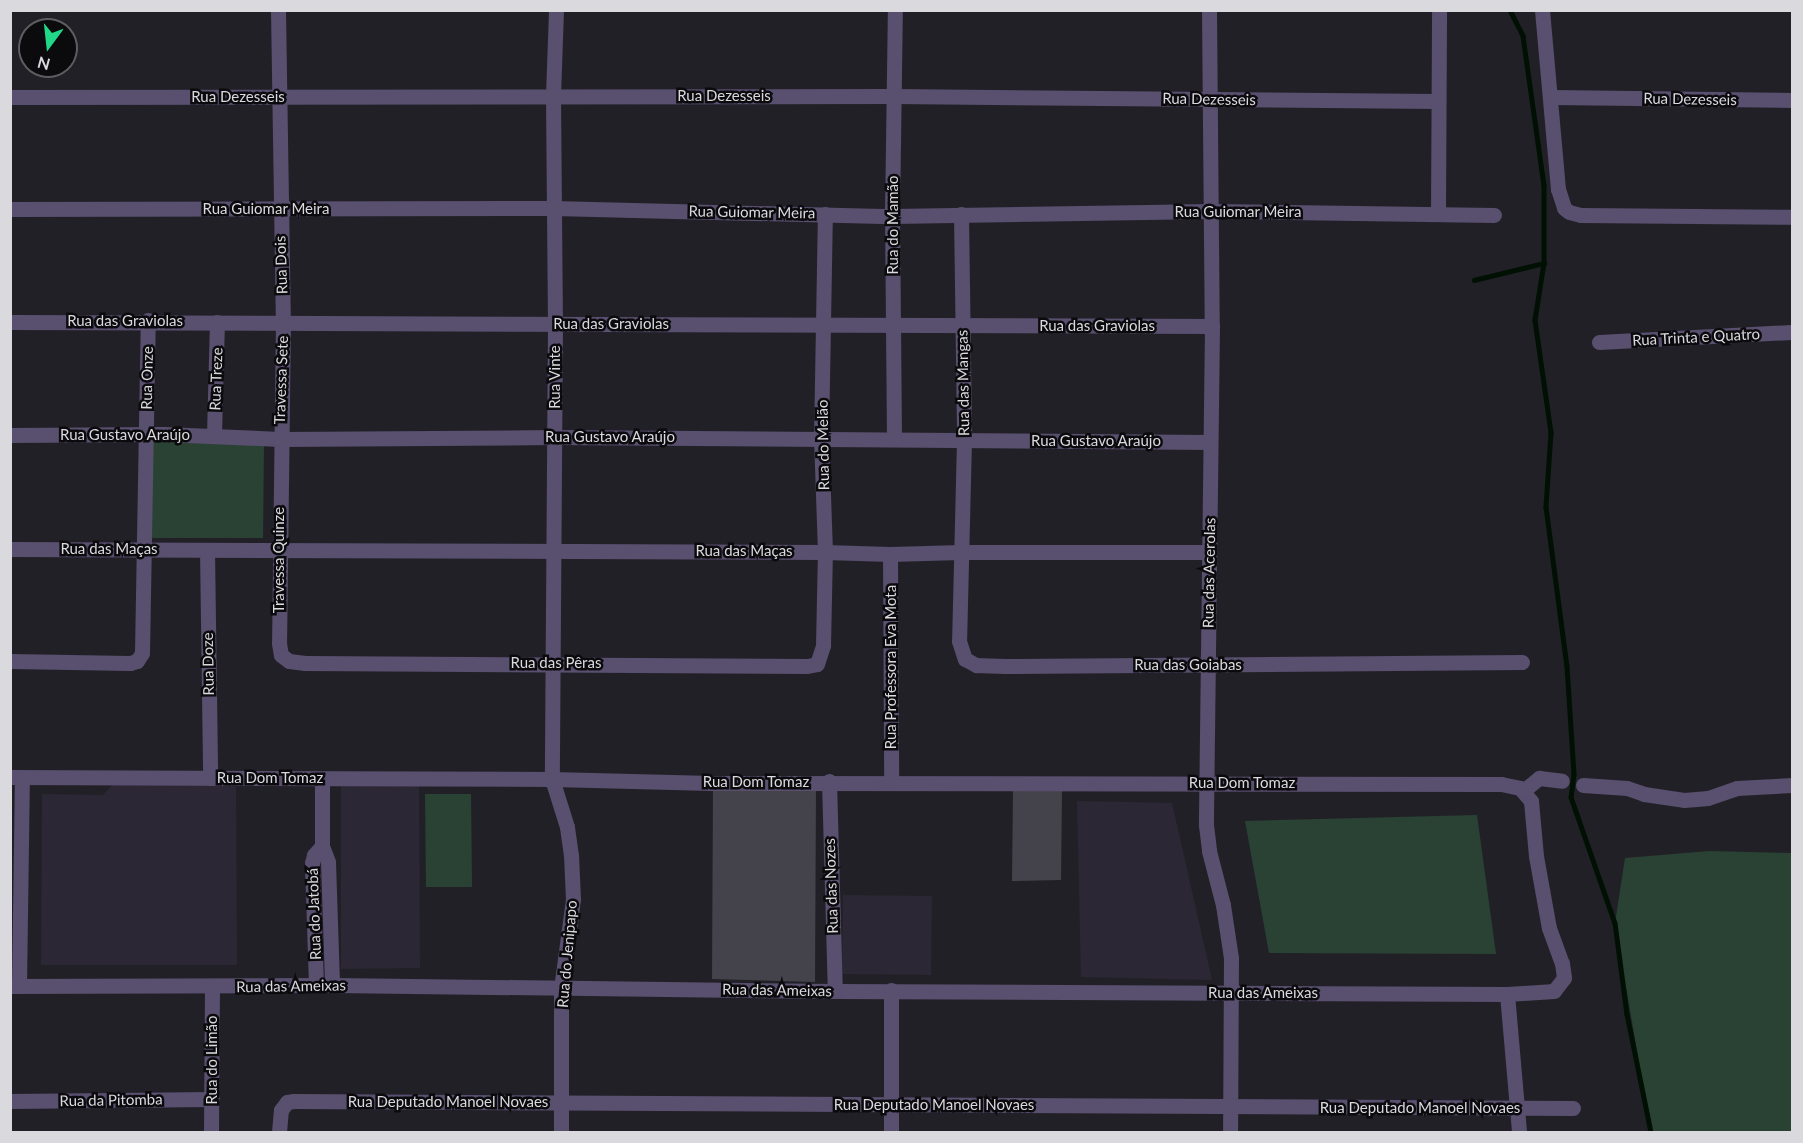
<!DOCTYPE html>
<html>
<head>
<meta charset="utf-8">
<style>
  body { margin:0 }
  #map { position:relative; width:1803px; height:1143px; overflow:hidden; background:#222027; font-family:Lato,sans-serif }
  div>[style] { position:absolute }
  .built>* { inset:0; background:#2b2734 }
  .green>* { inset:0; background:#294233 }
  .stream>* { height:4.5px; margin:-2.25px; padding:0 2.25px; transform-origin:2.25px; border-radius:2.25px; background:#001104 }
  .building>* { inset:0; background:#44424a }
  .minor>* { height:15px; margin:-7.5px; padding:0 7.5px; transform-origin:7.5px; border-radius:7.5px; background:#594f6f }
  span { translate:-50% -50%; white-space:nowrap; text-align:center; line-height:1.15; -webkit-text-stroke:5px #0b0a0d; paint-order:stroke }
  .street-label { font-size:15px; color:#dad9de }
  .frame { position:absolute; inset:0; border:12px solid #dad9de; pointer-events:none }
  .north { position:absolute; left:18px; top:18px; width:60px; height:60px; box-sizing:border-box; background:#0b0a0d; border:2px solid #5e5d61; border-radius:50%; rotate:195deg; font-size:16px; font-weight:700; line-height:24px; text-align:center; color:#dad9de }
  .north::after { content:''; display:block; margin:auto; width:21px; height:27px; background:#20d887; clip-path:polygon(50% 0,100% 100%,50% 72%,0 100%) }
</style>
</head>
<body>
<div id="map">
  <div class="built">
    <i style="clip-path:polygon(114px 783px,236px 785px,237px 965px,41px 965px,42px 794px,103px 795px)"></i>
    <i style="clip-path:polygon(341px 785px,419px 785px,420px 968px,341px 969px)"></i>
    <i style="clip-path:polygon(1077px 801px,1172px 803px,1212px 980px,1081px 977px)"></i>
    <i style="clip-path:polygon(843px 895px,932px 896px,931px 975px,842px 974px)"></i>
  </div>
  <div class="green">
    <i style="clip-path:polygon(150px 440px,264px 440px,263px 538px,150px 538px)"></i>
    <i style="clip-path:polygon(425px 794px,471px 794px,472px 887px,426px 887px)"></i>
    <i style="clip-path:polygon(1477px 815px,1496px 954px,1269px 953px,1245px 821px)"></i>
    <i style="clip-path:polygon(1709px 851px,1792px 853px,1792px 1132px,1651px 1132px,1615px 923px,1625px 858px)"></i>
  </div>
  <div class="stream">
    <i style="left:1510px;top:10px;width:29px;rotate:63deg"></i>
    <i style="left:1523px;top:36px;width:150px;rotate:82deg"></i>
    <i style="left:1544px;top:185px;width:78px;rotate:90deg"></i>
    <i style="left:1544px;top:263px;width:58px;rotate:99deg"></i>
    <i style="left:1535px;top:320px;width:114px;rotate:81.9deg"></i>
    <i style="left:1551px;top:433px;width:74px;rotate:93.9deg"></i>
    <i style="left:1546px;top:507px;width:160px;rotate:82.5deg"></i>
    <i style="left:1567px;top:666px;width:108px;rotate:86.3deg"></i>
    <i style="left:1574px;top:774px;width:23px;rotate:97deg"></i>
    <i style="left:1571px;top:797px;width:133px;rotate:70.8deg"></i>
    <i style="left:1615px;top:923px;width:92px;rotate:82.5deg"></i>
    <i style="left:1627px;top:1014px;width:120px;rotate:78.5deg"></i>
    <i style="left:1474px;top:280px;width:72px;rotate:-13.7deg"></i>
  </div>
  <div class="building">
    <i style="clip-path:polygon(713px 786px,816px 788px,815px 982px,712px 979px)"></i>
    <i style="clip-path:polygon(1062px 790px,1061px 880px,1012px 881px,1013px 791px)"></i>
  </div>
  <div class="minor">
    <i style="left:278px;top:10px;width:311px;rotate:89.1deg"></i>
    <i style="left:283px;top:321px;width:322px;rotate:90.7deg"></i>
    <i style="left:279px;top:643px;width:12px;rotate:81deg"></i>
    <i style="left:281px;top:655px;width:10px;rotate:37deg"></i>
    <i style="left:289px;top:661px;width:16px;rotate:7deg"></i>
    <i style="left:305px;top:663px;width:502px;rotate:0.34deg"></i>
    <i style="left:807px;top:666px;width:10px;rotate:-11deg"></i>
    <i style="left:817px;top:664px;width:20px;rotate:-72deg"></i>
    <i style="left:823px;top:645px;width:93px;rotate:-88.8deg"></i>
    <i style="left:825px;top:552px;width:114px;rotate:-92deg"></i>
    <i style="left:821px;top:438px;width:224px;rotate:-89deg"></i>
    <i style="left:556px;top:10px;width:86px;rotate:92deg"></i>
    <i style="left:553px;top:96px;width:228px;rotate:89.5deg"></i>
    <i style="left:555px;top:324px;width:455px;rotate:90.4deg"></i>
    <i style="left:552px;top:779px;width:50px;rotate:72.6deg"></i>
    <i style="left:567px;top:827px;width:28px;rotate:82deg"></i>
    <i style="left:571px;top:855px;width:44px;rotate:87.4deg"></i>
    <i style="left:573px;top:899px;width:91px;rotate:97.6deg"></i>
    <i style="left:561px;top:989px;width:143px;rotate:90deg"></i>
    <i style="left:1209px;top:10px;width:316px;rotate:89.5deg"></i>
    <i style="left:1212px;top:326px;width:499px;rotate:90.7deg"></i>
    <i style="left:1206px;top:825px;width:26px;rotate:83deg"></i>
    <i style="left:1209px;top:851px;width:56px;rotate:75.5deg"></i>
    <i style="left:1223px;top:905px;width:54px;rotate:81.4deg"></i>
    <i style="left:1231px;top:958px;width:174px;rotate:90.3deg"></i>
    <i style="left:1542px;top:10px;width:180px;rotate:84.9deg"></i>
    <i style="left:1558px;top:189px;width:20px;rotate:72deg"></i>
    <i style="left:1564px;top:208px;width:6px;rotate:39deg"></i>
    <i style="left:1569px;top:212px;width:12px;rotate:14deg"></i>
    <i style="left:1581px;top:215px;width:211px;rotate:0.5deg"></i>
    <i style="left:10px;top:97px;width:883px;rotate:-0.06deg"></i>
    <i style="left:893px;top:96px;width:543px;rotate:0.53deg"></i>
    <i style="left:1551px;top:97px;width:241px;rotate:0.7deg"></i>
    <i style="left:10px;top:209px;width:543px;rotate:-0.11deg"></i>
    <i style="left:553px;top:208px;width:339px;rotate:1.4deg"></i>
    <i style="left:892px;top:216px;width:319px;rotate:-0.9deg"></i>
    <i style="left:1211px;top:211px;width:283px;rotate:0.8deg"></i>
    <i style="left:1438px;top:213px;width:203px;rotate:-89.7deg"></i>
    <i style="left:961px;top:214px;width:226px;rotate:89.2deg"></i>
    <i style="left:964px;top:440px;width:201px;rotate:91.4deg"></i>
    <i style="left:959px;top:641px;width:19px;rotate:72deg"></i>
    <i style="left:965px;top:659px;width:13px;rotate:29deg"></i>
    <i style="left:976px;top:665px;width:28px;rotate:2deg"></i>
    <i style="left:1004px;top:666px;width:518px;rotate:-0.44deg"></i>
    <i style="left:10px;top:322px;width:1202px;rotate:0.19deg"></i>
    <i style="left:1599px;top:342px;width:193px;rotate:-3deg"></i>
    <i style="left:10px;top:435px;width:153px;rotate:-0.4deg"></i>
    <i style="left:163px;top:434px;width:117px;rotate:2.4deg"></i>
    <i style="left:280px;top:439px;width:274px;rotate:-0.4deg"></i>
    <i style="left:554px;top:437px;width:656px;rotate:0.44deg"></i>
    <i style="left:214px;top:435px;width:113px;rotate:-88.5deg"></i>
    <i style="left:894px;top:439px;width:223px;rotate:-90.5deg"></i>
    <i style="left:892px;top:216px;width:206px;rotate:-89.2deg"></i>
    <i style="left:10px;top:549px;width:815px;rotate:0.21deg"></i>
    <i style="left:825px;top:552px;width:65px;rotate:1.8deg"></i>
    <i style="left:890px;top:554px;width:71px;rotate:-1.6deg"></i>
    <i style="left:961px;top:552px;width:248px"></i>
    <i style="left:207px;top:550px;width:228px;rotate:89.2deg"></i>
    <i style="left:890px;top:554px;width:227px;rotate:89.7deg"></i>
    <i style="left:10px;top:661px;width:120px;rotate:1deg"></i>
    <i style="left:130px;top:663px;width:7px;rotate:-16deg"></i>
    <i style="left:137px;top:661px;width:9px;rotate:-58deg"></i>
    <i style="left:142px;top:653px;width:333px;rotate:-89deg"></i>
    <i style="left:10px;top:777px;width:542px;rotate:0.21deg"></i>
    <i style="left:552px;top:779px;width:160px;rotate:1.4deg"></i>
    <i style="left:712px;top:783px;width:789px;rotate:0.07deg"></i>
    <i style="left:1501px;top:784px;width:19px;rotate:12deg"></i>
    <i style="left:1520px;top:788px;width:17px;rotate:50deg"></i>
    <i style="left:1531px;top:801px;width:55px;rotate:84.8deg"></i>
    <i style="left:1536px;top:856px;width:73px;rotate:79.8deg"></i>
    <i style="left:1549px;top:928px;width:37px;rotate:70deg"></i>
    <i style="left:1562px;top:963px;width:15px;rotate:82deg"></i>
    <i style="left:1564px;top:978px;width:16px;rotate:128deg"></i>
    <i style="left:1554px;top:991px;width:47px;rotate:176.3deg"></i>
    <i style="left:1507px;top:994px;width:672px;rotate:-179.74deg"></i>
    <i style="left:835px;top:991px;width:503px;rotate:-179.32deg"></i>
    <i style="left:332px;top:985px;width:322px;rotate:179.8deg"></i>
    <i style="left:322px;top:779px;width:67px;rotate:90deg"></i>
    <i style="left:322px;top:846px;width:17px;rotate:69deg"></i>
    <i style="left:328px;top:862px;width:123px;rotate:88.1deg"></i>
    <i style="left:829px;top:781px;width:210px;rotate:88.4deg"></i>
    <i style="left:1583px;top:785px;width:44px;rotate:3.9deg"></i>
    <i style="left:1627px;top:788px;width:18px;rotate:19deg"></i>
    <i style="left:1644px;top:794px;width:40px;rotate:8.5deg"></i>
    <i style="left:1684px;top:800px;width:24px;rotate:-5deg"></i>
    <i style="left:1708px;top:798px;width:31px;rotate:-19deg"></i>
    <i style="left:1737px;top:788px;width:55px;rotate:-3.1deg"></i>
    <i style="left:1523px;top:791px;width:21px;rotate:-39deg"></i>
    <i style="left:1539px;top:778px;width:23px;rotate:7deg"></i>
    <i style="left:316px;top:985px;width:122px;rotate:-91.9deg"></i>
    <i style="left:312px;top:863px;width:8px;rotate:-76deg"></i>
    <i style="left:314px;top:855px;width:12px;rotate:-48deg"></i>
    <i style="left:19px;top:986px;width:209px;rotate:-89.2deg"></i>
    <i style="left:891px;top:990px;width:142px;rotate:90deg"></i>
    <i style="left:1507px;top:994px;width:139px;rotate:85deg"></i>
    <i style="left:10px;top:1101px;width:202px;rotate:-0.6deg"></i>
    <i style="left:211px;top:1132px;width:145px;rotate:-89.6deg"></i>
    <i style="left:279px;top:1132px;width:22px;rotate:-85deg"></i>
    <i style="left:281px;top:1110px;width:10px;rotate:-53deg"></i>
    <i style="left:287px;top:1102px;width:7px;rotate:-8deg"></i>
    <i style="left:294px;top:1101px;width:1279px;rotate:0.31deg"></i>
  </div>
  <div class="street-label">
    <span style="left:724px;top:96px">Rua Dezesseis</span>
    <span style="left:238px;top:97px">Rua Dezesseis</span>
    <span style="left:1209px;top:99px;rotate:1deg">Rua Dezesseis</span>
    <span style="left:1690px;top:99px;rotate:1deg">Rua Dezesseis</span>
    <span style="left:266px;top:209px">Rua Guiomar Meira</span>
    <span style="left:752px;top:212px;rotate:1deg">Rua Guiomar Meira</span>
    <span style="left:1238px;top:212px">Rua Guiomar Meira</span>
    <span style="left:893px;top:225px;rotate:-90deg">Rua do Mamão</span>
    <span style="left:281px;top:265px;rotate:-92deg">Rua Dois</span>
    <span style="left:125px;top:321px">Rua das Graviolas</span>
    <span style="left:611px;top:324px">Rua das Graviolas</span>
    <span style="left:1097px;top:326px">Rua das Graviolas</span>
    <span style="left:1696px;top:337px;rotate:-3deg">Rua Trinta e Quatro</span>
    <span style="left:555px;top:377px;rotate:-90deg">Rua Vinte</span>
    <span style="left:147px;top:378px;rotate:-89deg">Rua Onze</span>
    <span style="left:216px;top:379px;rotate:-88deg">Rua Treze</span>
    <span style="left:281px;top:380px;rotate:-88deg">Travessa Sete</span>
    <span style="left:963px;top:383px;rotate:-91deg">Rua das Mangas</span>
    <span style="left:125px;top:435px">Rua Gustavo Araújo</span>
    <span style="left:610px;top:437px">Rua Gustavo Araújo</span>
    <span style="left:1096px;top:441px">Rua Gustavo Araújo</span>
    <span style="left:823px;top:445px;rotate:-91deg">Rua do Melão</span>
    <span style="left:109px;top:549px">Rua das Maças</span>
    <span style="left:744px;top:551px">Rua das Maças</span>
    <span style="left:279px;top:560px;rotate:-90deg">Travessa Quinze</span>
    <span style="left:1209px;top:573px;rotate:-89deg">Rua das Acerolas</span>
    <span style="left:556px;top:663px">Rua das Pêras</span>
    <span style="left:208px;top:664px;rotate:-91deg">Rua Doze</span>
    <span style="left:1188px;top:665px">Rua das Goiabas</span>
    <span style="left:891px;top:667px;rotate:-90deg">Rua Professora Eva Mota</span>
    <span style="left:270px;top:778px">Rua Dom Tomaz</span>
    <span style="left:756px;top:782px">Rua Dom Tomaz</span>
    <span style="left:1242px;top:783px">Rua Dom Tomaz</span>
    <span style="left:831px;top:886px;rotate:-92deg">Rua das Nozes</span>
    <span style="left:314px;top:914px;rotate:-92deg">Rua do Jatobá</span>
    <span style="left:567px;top:954px;rotate:-85deg">Rua do Jenipapo</span>
    <span style="left:291px;top:986px;rotate:-1deg">Rua das Ameixas</span>
    <span style="left:777px;top:990px;rotate:1deg">Rua das Ameixas</span>
    <span style="left:1263px;top:993px">Rua das Ameixas</span>
    <span style="left:212px;top:1060px;rotate:-90deg">Rua do Limão</span>
    <span style="left:111px;top:1100px;rotate:-1deg">Rua da Pitomba</span>
    <span style="left:448px;top:1102px">Rua Deputado Manoel Novaes</span>
    <span style="left:934px;top:1105px">Rua Deputado Manoel Novaes</span>
    <span style="left:1420px;top:1108px">Rua Deputado Manoel Novaes</span>
  </div>
  <div class="frame"></div>
  <div class="north">N</div>
</div>
</body>
</html>
